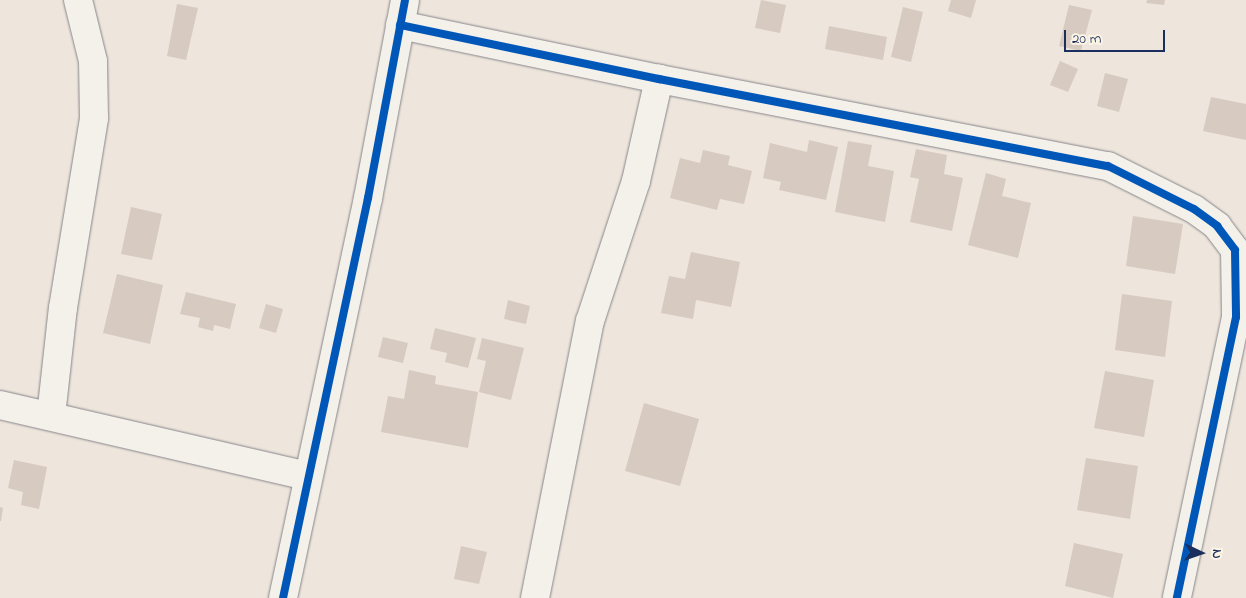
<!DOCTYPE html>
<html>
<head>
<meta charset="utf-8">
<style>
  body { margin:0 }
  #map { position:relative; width:1246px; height:598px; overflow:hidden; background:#eee5dc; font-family:"Indie Flower",sans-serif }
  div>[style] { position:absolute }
  .building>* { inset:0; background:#d7cac1 }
  .roads { filter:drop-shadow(0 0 1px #86868b) drop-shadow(0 0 1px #86868b) }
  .minor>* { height:28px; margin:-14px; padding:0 14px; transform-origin:14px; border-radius:14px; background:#f4f0ea }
  .cycleway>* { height:8px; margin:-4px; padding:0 4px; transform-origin:4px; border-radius:4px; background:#0057b8 }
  span { translate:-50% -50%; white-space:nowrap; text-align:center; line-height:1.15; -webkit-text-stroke:4.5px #fcf5e5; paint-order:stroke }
  .north { position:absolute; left:1176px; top:528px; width:50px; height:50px; -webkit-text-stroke:4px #fcf5e5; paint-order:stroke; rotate:93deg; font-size:14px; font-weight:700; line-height:20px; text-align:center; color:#1b2f5e }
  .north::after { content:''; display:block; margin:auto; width:18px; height:22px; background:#1b2f5e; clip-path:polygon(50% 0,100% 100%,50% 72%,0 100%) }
  .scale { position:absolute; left:1064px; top:30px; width:101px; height:22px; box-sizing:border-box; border:2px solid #1b2f5e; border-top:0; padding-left:6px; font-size:15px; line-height:18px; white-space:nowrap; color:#1b2f5e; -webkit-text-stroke:4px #fcf5e5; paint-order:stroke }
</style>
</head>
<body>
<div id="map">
  <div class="building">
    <i style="clip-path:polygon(761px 0,786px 5px,780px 33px,755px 28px)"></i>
    <i style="clip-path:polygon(951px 0,976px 0,971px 18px,948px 11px)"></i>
    <i style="clip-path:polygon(1147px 0,1165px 0,1164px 5px,1146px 3px)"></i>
    <i style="clip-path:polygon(177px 4px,198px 8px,186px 60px,167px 56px)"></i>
    <i style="clip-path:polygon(1069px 5px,1092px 10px,1081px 51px,1059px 46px)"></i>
    <i style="clip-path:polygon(903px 7px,923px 12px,911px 62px,891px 57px)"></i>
    <i style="clip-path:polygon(829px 26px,887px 37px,883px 60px,825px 49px)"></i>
    <i style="clip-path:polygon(1060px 61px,1078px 69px,1068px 92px,1050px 85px)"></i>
    <i style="clip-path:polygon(1105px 73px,1128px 79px,1119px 112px,1097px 106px)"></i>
    <i style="clip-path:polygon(1211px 97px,1246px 104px,1246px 140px,1203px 131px)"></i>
    <i style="clip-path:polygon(809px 140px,838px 147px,826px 200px,779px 190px,781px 182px,763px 178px,770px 143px,807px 152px)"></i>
    <i style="clip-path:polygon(848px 141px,872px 145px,868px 166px,894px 171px,885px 222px,835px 212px)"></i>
    <i style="clip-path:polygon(916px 149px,947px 155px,944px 174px,963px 178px,952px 231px,910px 222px,919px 179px,910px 177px)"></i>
    <i style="clip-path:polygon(703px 150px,730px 156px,728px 165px,752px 171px,744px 204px,720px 199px,717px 210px,670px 198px,680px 158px,700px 163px)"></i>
    <i style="clip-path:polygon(986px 173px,1006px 179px,1002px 196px,1031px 203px,1018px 258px,968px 245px)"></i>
    <i style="clip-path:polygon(131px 207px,162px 214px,152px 260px,121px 254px)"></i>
    <i style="clip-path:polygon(1133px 216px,1183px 224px,1175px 274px,1126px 266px)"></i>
    <i style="clip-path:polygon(691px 252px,740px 262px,731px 307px,696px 300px,693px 319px,661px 313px,669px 276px,685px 279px)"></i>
    <i style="clip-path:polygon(117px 274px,163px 285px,150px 344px,103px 333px)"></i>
    <i style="clip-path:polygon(186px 292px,236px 304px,230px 329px,214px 325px,213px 331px,198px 327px,200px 318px,180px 314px)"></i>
    <i style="clip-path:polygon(1122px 294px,1172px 301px,1165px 357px,1115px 350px)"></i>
    <i style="clip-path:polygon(508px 300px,530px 306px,526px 324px,504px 319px)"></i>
    <i style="clip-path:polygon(266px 304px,283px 309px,276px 333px,259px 328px)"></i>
    <i style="clip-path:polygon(435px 328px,476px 338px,468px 368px,445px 362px,447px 353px,430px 349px)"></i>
    <i style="clip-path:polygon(383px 337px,408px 343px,403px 363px,378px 357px)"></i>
    <i style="clip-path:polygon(482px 338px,524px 348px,511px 400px,479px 392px,486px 361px,477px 359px)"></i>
    <i style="clip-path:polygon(409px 370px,436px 376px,435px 384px,478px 392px,468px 448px,381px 432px,388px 396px,404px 399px)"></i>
    <i style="clip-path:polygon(1105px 371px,1154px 380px,1144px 437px,1094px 428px)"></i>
    <i style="clip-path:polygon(644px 403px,699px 419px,680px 486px,625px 471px)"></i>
    <i style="clip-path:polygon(1086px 458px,1138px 466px,1130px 519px,1077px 510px)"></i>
    <i style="clip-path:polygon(14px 460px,47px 467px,39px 509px,21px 505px,23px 492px,8px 488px)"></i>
    <i style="clip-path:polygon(0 507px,3px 508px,1px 521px,0 521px)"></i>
    <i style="clip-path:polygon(1074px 543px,1123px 554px,1113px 598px,1065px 586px)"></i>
    <i style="clip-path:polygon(461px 546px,487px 552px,479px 584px,454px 579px)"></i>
  </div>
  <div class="roads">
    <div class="minor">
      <i style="left:400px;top:25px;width:265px;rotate:11.8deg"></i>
      <i style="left:659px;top:79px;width:457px;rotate:11deg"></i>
      <i style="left:1108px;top:166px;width:96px;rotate:26.6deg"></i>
      <i style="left:1194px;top:209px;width:29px;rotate:36deg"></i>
      <i style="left:1217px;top:226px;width:30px;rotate:53deg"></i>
      <i style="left:1235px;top:250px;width:67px;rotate:89.1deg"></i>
      <i style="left:1236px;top:317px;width:287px;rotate:101.9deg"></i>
      <i style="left:0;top:405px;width:316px;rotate:13deg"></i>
      <i style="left:51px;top:416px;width:109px;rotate:-83.7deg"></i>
      <i style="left:63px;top:308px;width:193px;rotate:-80.7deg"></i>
      <i style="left:94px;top:118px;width:57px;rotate:-91deg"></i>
      <i style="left:93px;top:61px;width:63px;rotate:-103.8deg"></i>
      <i style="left:283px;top:598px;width:409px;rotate:-78deg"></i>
      <i style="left:368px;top:198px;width:201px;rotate:-79.4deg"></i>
      <i style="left:535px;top:598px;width:282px;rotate:-78.8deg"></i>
      <i style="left:590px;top:321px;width:147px;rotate:-71.8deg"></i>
      <i style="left:636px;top:181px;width:105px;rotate:-77.3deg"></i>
    </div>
  </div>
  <div class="cycleway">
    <i style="left:400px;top:25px;width:265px;rotate:11.8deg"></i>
    <i style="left:659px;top:79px;width:457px;rotate:11deg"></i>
    <i style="left:1108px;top:166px;width:96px;rotate:26.6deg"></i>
    <i style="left:1194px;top:209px;width:29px;rotate:36deg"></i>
    <i style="left:1217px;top:226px;width:30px;rotate:53deg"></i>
    <i style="left:1235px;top:250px;width:67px;rotate:89.1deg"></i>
    <i style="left:1236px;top:317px;width:287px;rotate:101.9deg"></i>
    <i style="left:283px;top:598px;width:409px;rotate:-78deg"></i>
    <i style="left:368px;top:198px;width:201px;rotate:-79.4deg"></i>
  </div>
  <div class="north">N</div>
  <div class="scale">20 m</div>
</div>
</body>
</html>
